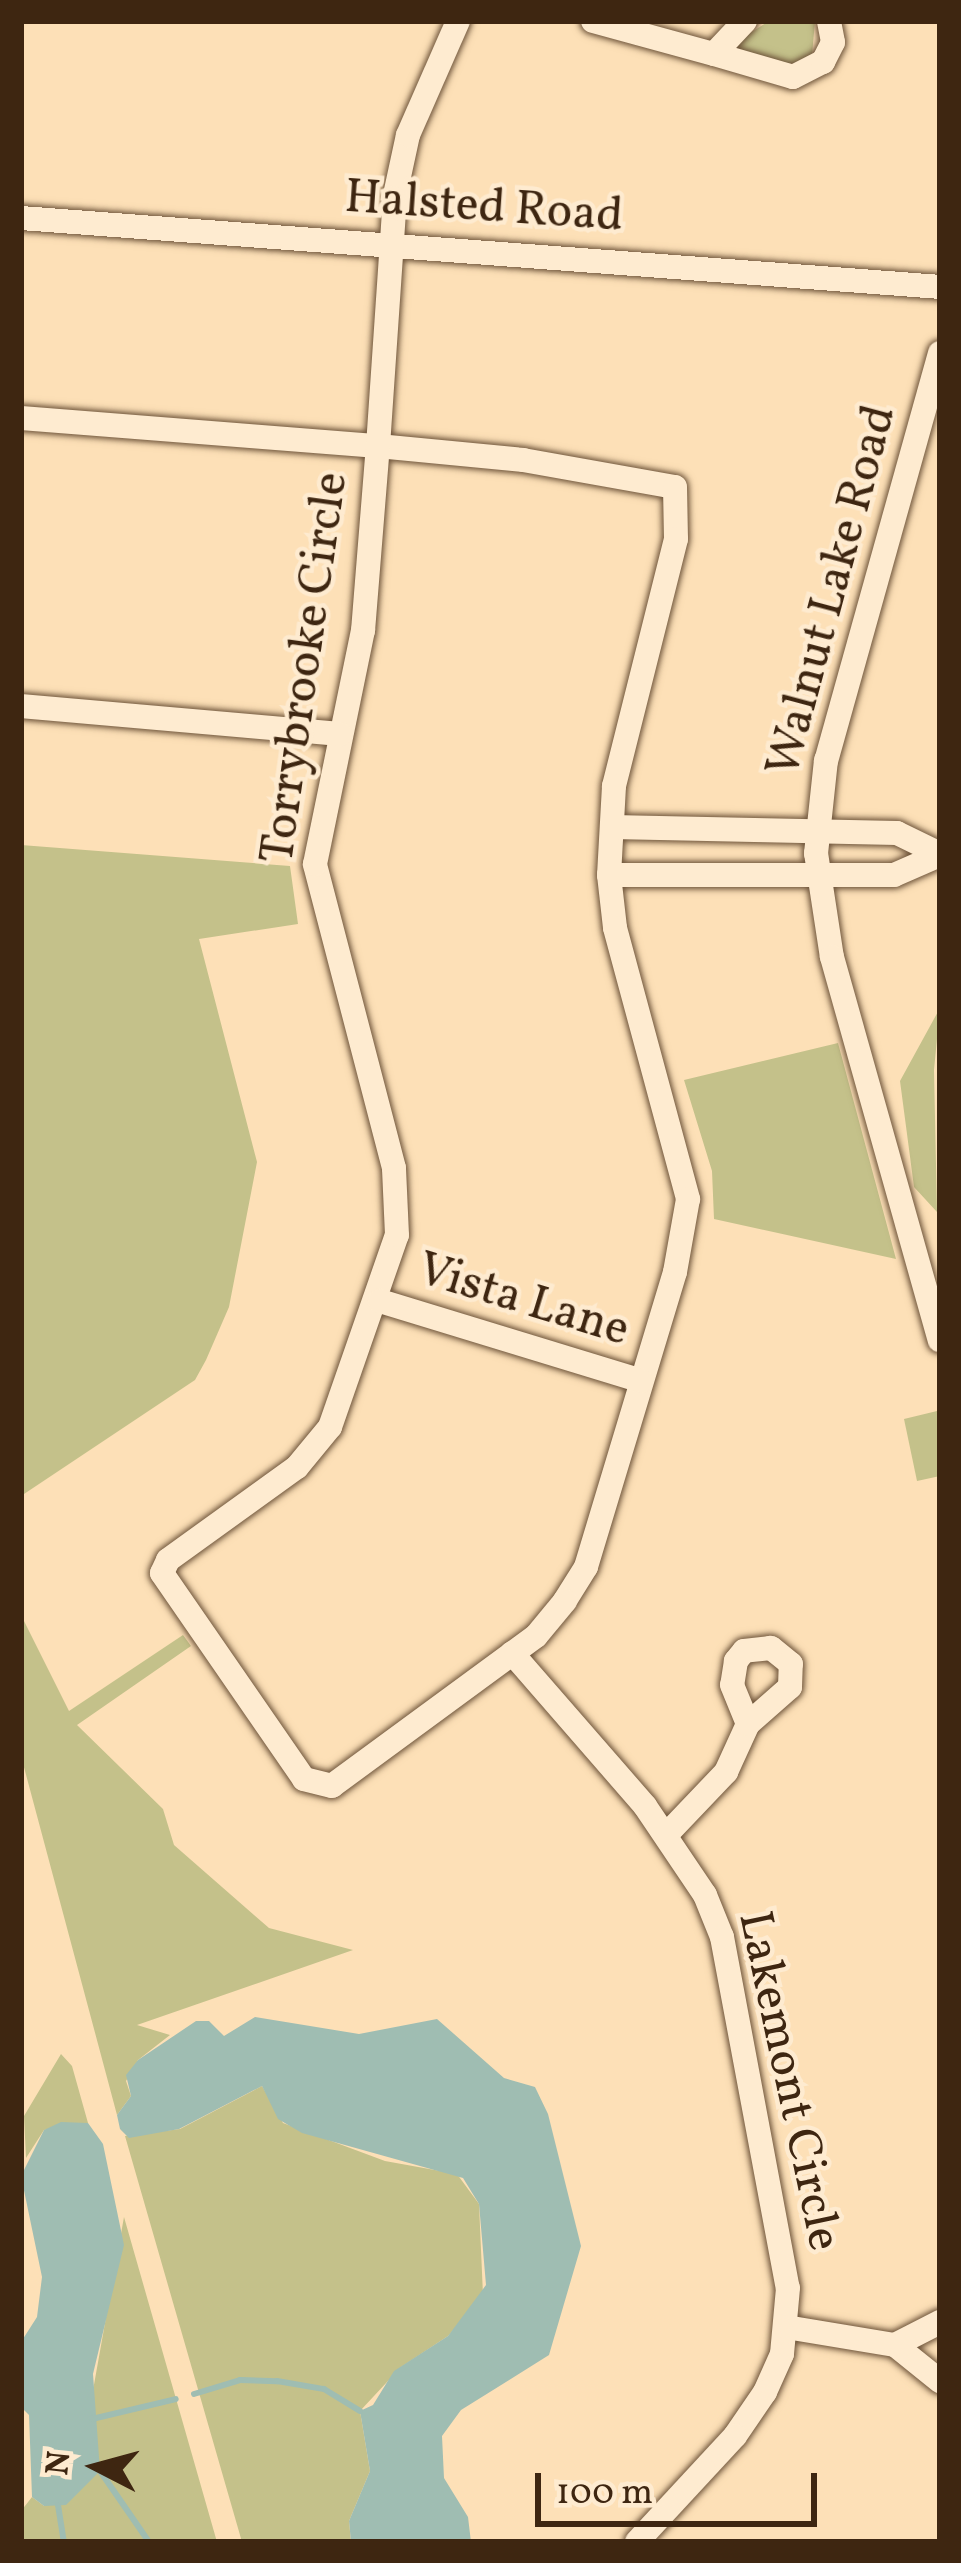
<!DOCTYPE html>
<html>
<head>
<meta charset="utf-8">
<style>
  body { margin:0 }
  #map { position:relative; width:961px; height:2563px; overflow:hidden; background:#fde0b7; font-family:Vollkorn,serif }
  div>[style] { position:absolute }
  .green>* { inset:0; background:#c4c18a }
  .water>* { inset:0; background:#9fbdb2 }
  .stream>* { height:6px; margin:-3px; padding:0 3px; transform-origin:3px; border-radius:3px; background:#9fbdb2 }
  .roads { filter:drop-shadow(0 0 3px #6e543a) drop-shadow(0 0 3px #6e543a) }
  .minor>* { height:24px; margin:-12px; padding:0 12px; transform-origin:12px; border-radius:12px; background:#feebd0 }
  span { translate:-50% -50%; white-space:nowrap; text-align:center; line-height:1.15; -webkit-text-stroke:9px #feebd0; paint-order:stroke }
  .street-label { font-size:48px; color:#3e2611 }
  .frame { position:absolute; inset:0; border:24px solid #3e2611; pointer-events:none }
  .north { position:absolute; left:36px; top:2407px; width:120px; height:120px; -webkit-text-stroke:9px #feebd0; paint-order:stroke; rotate:276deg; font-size:33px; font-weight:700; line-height:48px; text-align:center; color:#3e2611 }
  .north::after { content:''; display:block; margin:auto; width:42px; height:54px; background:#3e2611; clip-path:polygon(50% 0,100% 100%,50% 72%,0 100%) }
  .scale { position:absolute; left:535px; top:2473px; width:282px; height:54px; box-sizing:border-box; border:6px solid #3e2611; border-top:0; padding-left:15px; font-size:36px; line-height:42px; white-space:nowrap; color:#3e2611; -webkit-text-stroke:9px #feebd0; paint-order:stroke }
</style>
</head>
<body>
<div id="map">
  <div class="green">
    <i style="clip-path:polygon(769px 21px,815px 21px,812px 55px,795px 64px,736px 55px,736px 42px)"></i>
    <i style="clip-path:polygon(21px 845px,290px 866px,298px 924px,199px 939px,257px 1162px,229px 1307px,206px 1360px,195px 1380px,21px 1496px)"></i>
    <i style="clip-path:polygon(940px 1008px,934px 1070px,937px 1212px,914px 1187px,900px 1081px)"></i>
    <i style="clip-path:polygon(838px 1043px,896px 1259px,714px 1219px,712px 1171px,684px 1080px)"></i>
    <i style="clip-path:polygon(937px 1411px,940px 1476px,917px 1481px,904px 1419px)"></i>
    <i style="clip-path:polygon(21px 1615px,69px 1711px,183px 1635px,191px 1646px,77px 1725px,163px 1809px,174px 1845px,269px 1928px,353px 1950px,137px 2025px,170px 2035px,138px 2060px,126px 2081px,131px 2096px,117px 2115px,21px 1756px)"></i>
    <i style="clip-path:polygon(61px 2054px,72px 2066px,88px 2123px,44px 2130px,26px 2158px,24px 2116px)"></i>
    <i style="clip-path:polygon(262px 2086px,283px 2123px,385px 2161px,457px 2174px,479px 2204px,483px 2295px,448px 2336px,401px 2367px,360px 2411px,370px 2471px,349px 2521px,351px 2542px,242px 2542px,125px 2136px,180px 2129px)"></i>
    <i style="clip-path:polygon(124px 2217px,217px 2542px,21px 2542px,21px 2511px,32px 2497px,44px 2506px,100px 2471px,90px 2407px)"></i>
  </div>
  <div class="water">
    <i style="clip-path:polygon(255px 2017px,359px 2034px,437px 2019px,504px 2078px,535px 2087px,548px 2114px,581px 2246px,549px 2355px,461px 2410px,442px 2436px,444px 2478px,468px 2517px,471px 2542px,351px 2542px,349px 2521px,370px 2471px,360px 2411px,373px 2405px,394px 2371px,448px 2336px,486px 2285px,479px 2204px,463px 2178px,302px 2133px,278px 2119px,262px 2086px,179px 2129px,129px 2138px,120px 2129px,117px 2115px,131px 2096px,126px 2075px,138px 2060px,196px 2021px,209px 2021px,224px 2036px)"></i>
    <i style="clip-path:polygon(61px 2122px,88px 2123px,103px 2144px,124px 2245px,93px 2374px,100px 2471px,66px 2505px,44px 2506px,32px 2497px,29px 2415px,21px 2407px,21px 2342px,37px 2317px,42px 2277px,21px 2176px,44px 2130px)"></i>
  </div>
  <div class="stream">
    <i style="left:194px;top:2394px;width:48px;rotate:-16.9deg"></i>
    <i style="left:240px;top:2380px;width:37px;rotate:2deg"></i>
    <i style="left:277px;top:2381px;width:48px;rotate:9.7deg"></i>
    <i style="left:324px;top:2389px;width:42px;rotate:31.4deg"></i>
    <i style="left:92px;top:2419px;width:86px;rotate:-13.4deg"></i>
    <i style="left:100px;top:2471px;width:86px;rotate:55.4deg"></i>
    <i style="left:58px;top:2505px;width:37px;rotate:81deg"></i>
  </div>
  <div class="roads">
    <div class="minor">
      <i style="left:593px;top:21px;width:125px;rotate:15.3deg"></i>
      <i style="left:745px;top:21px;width:45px;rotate:133.2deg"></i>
      <i style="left:714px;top:54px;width:82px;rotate:16.2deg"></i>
      <i style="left:793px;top:77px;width:34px;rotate:-27deg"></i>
      <i style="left:823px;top:62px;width:22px;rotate:-63deg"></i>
      <i style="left:833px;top:42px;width:21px;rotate:-101deg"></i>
      <i style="left:21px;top:218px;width:922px;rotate:4.29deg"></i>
      <i style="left:940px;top:353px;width:423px;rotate:105.6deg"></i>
      <i style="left:826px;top:760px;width:94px;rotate:96.1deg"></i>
      <i style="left:816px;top:853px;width:105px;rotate:81.3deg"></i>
      <i style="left:832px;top:957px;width:398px;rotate:74.3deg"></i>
      <i style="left:21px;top:418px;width:358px;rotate:4.5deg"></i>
      <i style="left:378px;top:446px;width:146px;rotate:5.5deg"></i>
      <i style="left:523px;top:460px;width:154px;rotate:10.1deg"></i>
      <i style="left:675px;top:487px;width:52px;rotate:88.9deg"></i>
      <i style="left:676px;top:539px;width:255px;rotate:104.1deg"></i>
      <i style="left:614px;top:786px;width:89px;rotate:93.2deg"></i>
      <i style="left:609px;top:875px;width:53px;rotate:83.5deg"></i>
      <i style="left:615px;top:928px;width:281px;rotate:74.9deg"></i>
      <i style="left:688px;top:1199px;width:74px;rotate:100.1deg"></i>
      <i style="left:675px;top:1272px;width:308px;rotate:106.8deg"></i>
      <i style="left:586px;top:1567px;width:40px;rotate:122deg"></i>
      <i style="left:565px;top:1601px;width:45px;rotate:129.6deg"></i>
      <i style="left:536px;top:1636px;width:253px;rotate:143.7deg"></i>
      <i style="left:332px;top:1786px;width:29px;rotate:-166deg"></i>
      <i style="left:304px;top:1779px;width:250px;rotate:-124.6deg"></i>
      <i style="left:162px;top:1573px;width:14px;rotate:-65deg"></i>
      <i style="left:168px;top:1560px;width:159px;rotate:-35.8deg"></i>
      <i style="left:297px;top:1467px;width:52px;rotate:-50.5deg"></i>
      <i style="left:330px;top:1427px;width:203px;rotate:-70.8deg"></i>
      <i style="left:397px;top:1235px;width:67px;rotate:-92.6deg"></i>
      <i style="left:394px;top:1168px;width:314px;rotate:-104.6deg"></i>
      <i style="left:315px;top:864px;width:238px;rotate:-78.4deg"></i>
      <i style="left:363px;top:631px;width:186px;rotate:-85.4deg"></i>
      <i style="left:378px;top:446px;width:252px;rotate:-86.1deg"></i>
      <i style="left:395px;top:195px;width:61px;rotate:-77.8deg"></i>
      <i style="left:408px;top:135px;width:124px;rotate:-66.3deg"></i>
      <i style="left:21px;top:706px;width:320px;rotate:5deg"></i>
      <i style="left:612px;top:827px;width:285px;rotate:1.2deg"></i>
      <i style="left:897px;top:833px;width:48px;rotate:26deg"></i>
      <i style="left:609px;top:875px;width:285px"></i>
      <i style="left:894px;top:875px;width:50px;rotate:-23.5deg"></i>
      <i style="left:380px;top:1301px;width:273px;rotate:17deg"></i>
      <i style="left:512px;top:1653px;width:203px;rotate:49deg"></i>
      <i style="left:645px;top:1806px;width:107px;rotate:56deg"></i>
      <i style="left:705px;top:1895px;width:45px;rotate:68deg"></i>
      <i style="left:722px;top:1937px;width:357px;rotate:79.4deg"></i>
      <i style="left:788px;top:2288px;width:66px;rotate:95.2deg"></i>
      <i style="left:782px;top:2354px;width:42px;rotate:114.1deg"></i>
      <i style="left:765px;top:2392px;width:53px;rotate:124.3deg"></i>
      <i style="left:735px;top:2436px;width:144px;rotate:132.8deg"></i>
      <i style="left:667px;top:1834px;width:86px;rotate:-46.4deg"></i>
      <i style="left:726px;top:1772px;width:53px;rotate:-65.4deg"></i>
      <i style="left:748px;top:1724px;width:56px;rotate:-41.4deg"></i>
      <i style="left:790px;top:1687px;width:23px;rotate:-88deg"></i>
      <i style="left:791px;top:1664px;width:26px;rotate:-141deg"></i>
      <i style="left:771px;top:1648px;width:27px;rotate:174deg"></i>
      <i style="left:744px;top:1651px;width:13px;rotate:129deg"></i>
      <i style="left:736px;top:1661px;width:24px;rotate:99deg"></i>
      <i style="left:732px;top:1685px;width:42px;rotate:67.7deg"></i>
      <i style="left:786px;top:2327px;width:110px;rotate:9.4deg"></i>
      <i style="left:895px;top:2345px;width:58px;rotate:38.7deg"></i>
      <i style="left:895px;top:2345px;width:51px;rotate:-27.1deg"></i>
    </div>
  </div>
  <div class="street-label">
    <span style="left:484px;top:208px;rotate:4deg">Halsted Road</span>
    <span style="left:833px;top:591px;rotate:-75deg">Walnut Lake Road</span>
    <span style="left:306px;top:668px;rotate:-82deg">Torrybrooke Circle</span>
    <span style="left:523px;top:1301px;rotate:17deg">Vista Lane</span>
    <span style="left:788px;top:2081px;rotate:78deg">Lakemont Circle</span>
  </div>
  <div class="frame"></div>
  <div class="north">N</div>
  <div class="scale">100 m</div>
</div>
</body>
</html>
